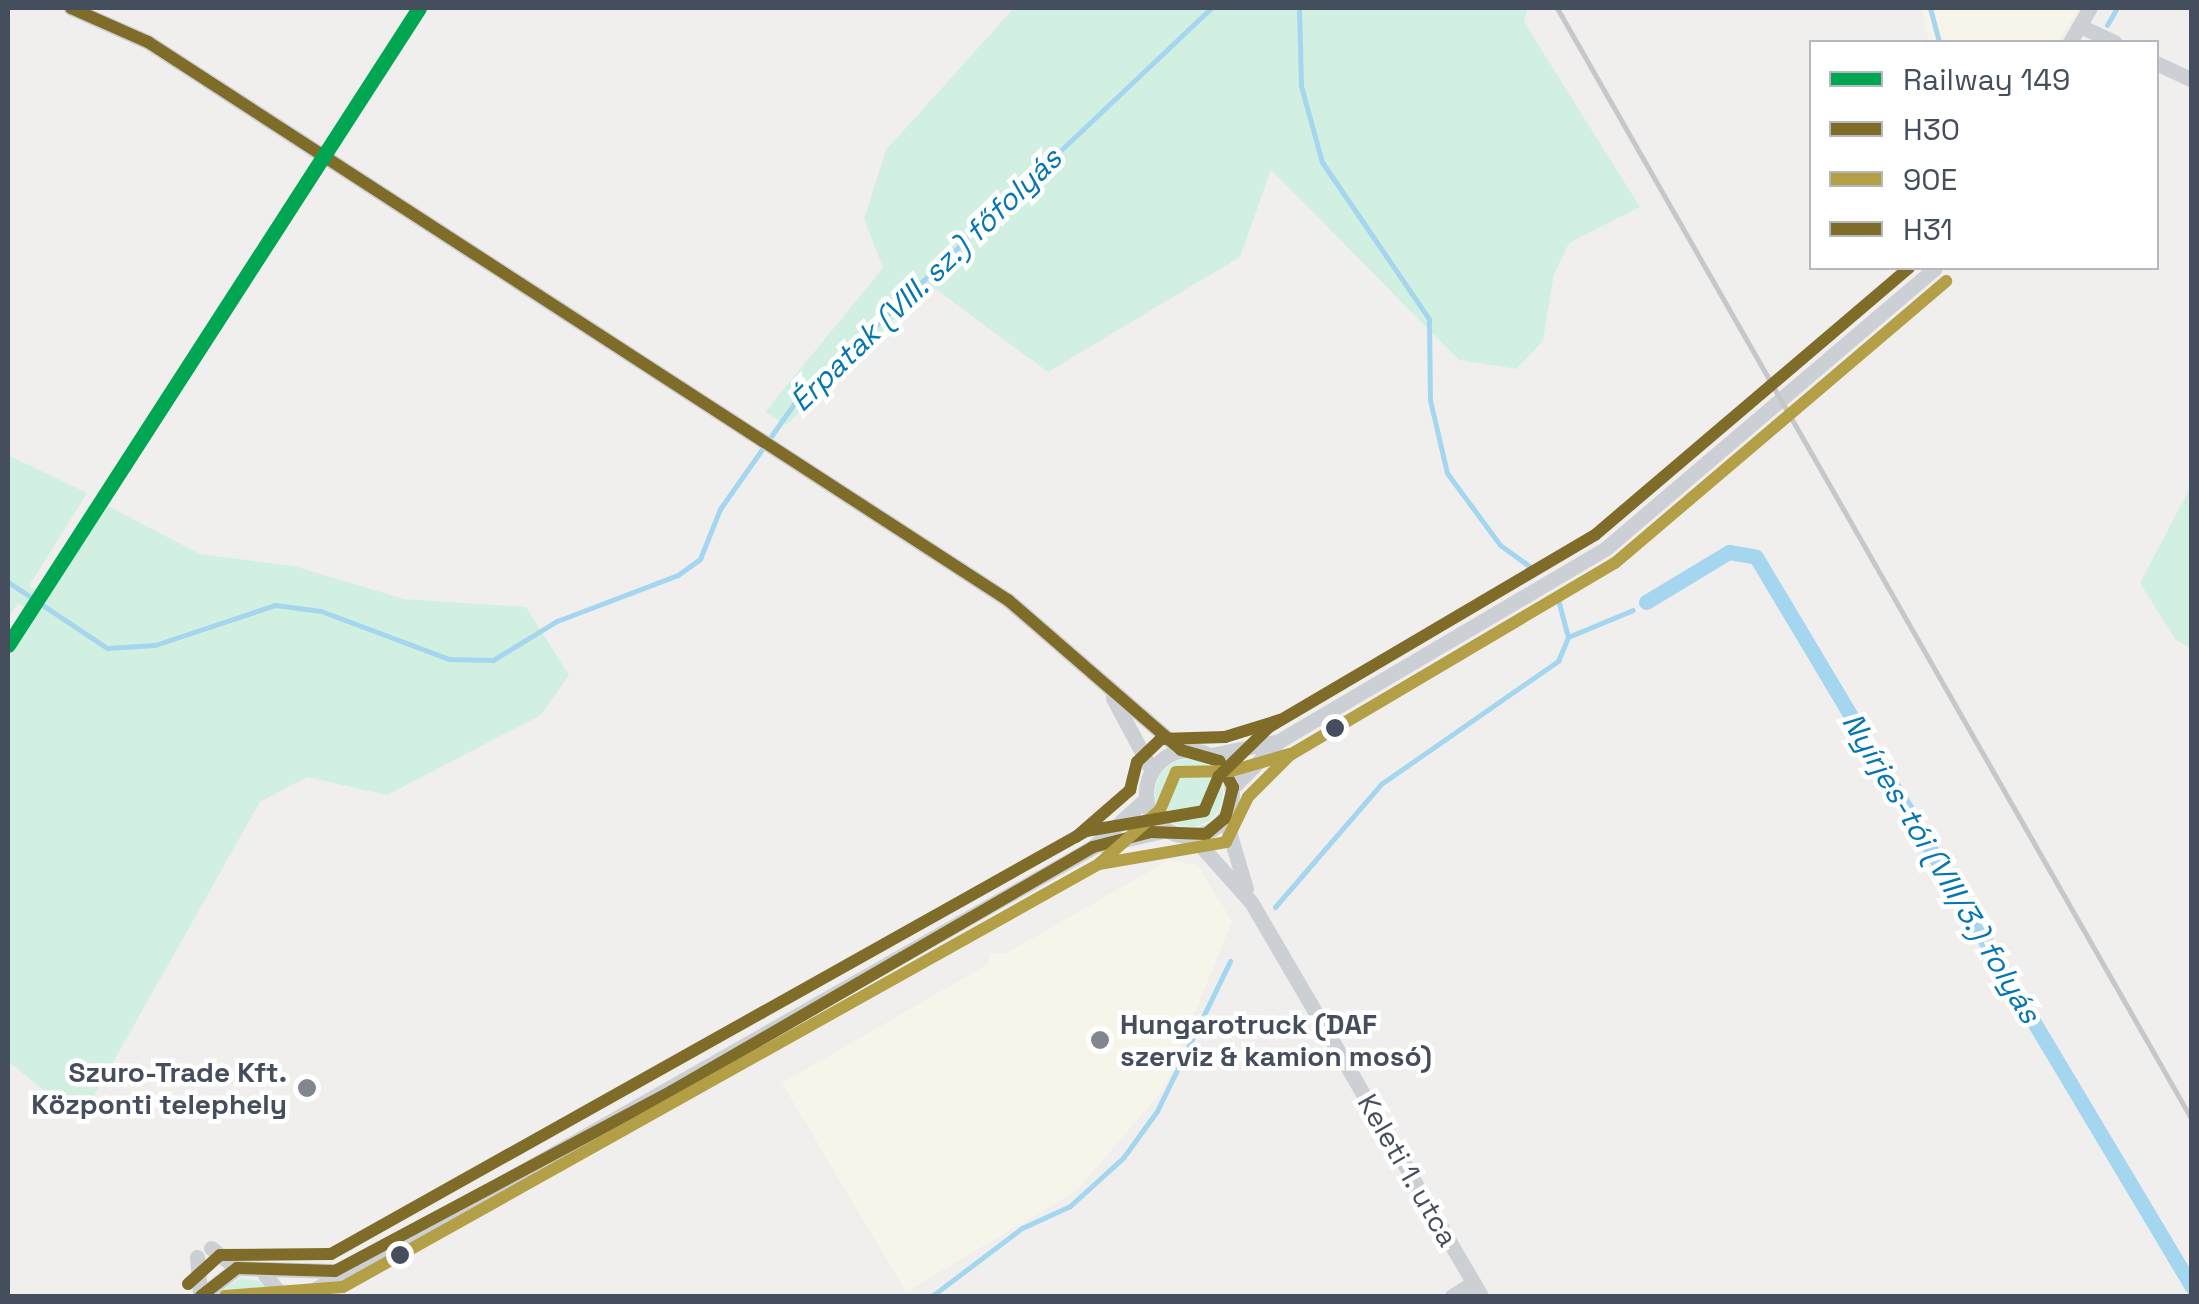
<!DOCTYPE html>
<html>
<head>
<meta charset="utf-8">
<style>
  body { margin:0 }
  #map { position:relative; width:2199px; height:1304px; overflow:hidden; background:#f0efee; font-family:"Space Grotesk",sans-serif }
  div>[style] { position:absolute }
  .commercial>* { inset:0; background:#f7f4e9 }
  .green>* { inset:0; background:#d2f0e1 }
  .round { border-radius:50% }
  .stream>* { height:5px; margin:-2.5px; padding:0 2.5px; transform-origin:2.5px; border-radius:2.5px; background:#a4d6ef }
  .canal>* { height:15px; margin:-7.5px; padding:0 7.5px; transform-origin:7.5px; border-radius:7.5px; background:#a4d6ef }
  .minor>* { height:15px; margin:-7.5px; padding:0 7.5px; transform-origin:7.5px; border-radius:7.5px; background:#cccfd3 }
  .minor>.ring { margin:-7.5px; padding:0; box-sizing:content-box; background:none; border:15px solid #cccfd3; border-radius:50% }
  .rail>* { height:5px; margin:-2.5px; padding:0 2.5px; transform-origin:2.5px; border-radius:2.5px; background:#c6c7ca }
  .bus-1>* { height:12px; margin:-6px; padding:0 6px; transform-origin:6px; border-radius:6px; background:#7e6c28 }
  .bus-2>* { height:12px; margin:-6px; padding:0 6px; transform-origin:6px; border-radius:6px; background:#b39f46 }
  .bus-3>* { height:12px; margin:-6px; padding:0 6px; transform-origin:6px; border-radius:6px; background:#7e6c28 }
  .rail-1>* { height:15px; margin:-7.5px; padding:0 7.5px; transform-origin:7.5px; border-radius:7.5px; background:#00a651 }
  .dots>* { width:28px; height:28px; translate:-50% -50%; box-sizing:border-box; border:5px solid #fff; border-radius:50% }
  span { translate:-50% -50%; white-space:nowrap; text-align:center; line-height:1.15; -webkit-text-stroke:9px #fff; paint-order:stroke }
  .poi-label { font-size:28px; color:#454e5c; font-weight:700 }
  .left { translate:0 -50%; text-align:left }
  .right { translate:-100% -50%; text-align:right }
  .street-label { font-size:28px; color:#454e5c }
  .water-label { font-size:30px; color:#0576af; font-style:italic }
  .frame { position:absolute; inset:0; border:10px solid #454e5c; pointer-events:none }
  .legend { position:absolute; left:1809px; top:40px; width:350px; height:230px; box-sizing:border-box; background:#fff; border:2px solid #b5b8be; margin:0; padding:12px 18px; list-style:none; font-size:30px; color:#454e5c }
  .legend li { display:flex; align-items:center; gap:20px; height:50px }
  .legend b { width:50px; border:2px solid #b5b8be }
</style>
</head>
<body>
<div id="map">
  <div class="commercial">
    <i style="clip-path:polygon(1922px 8px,2079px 8px,2058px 42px,1929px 42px)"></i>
    <i style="clip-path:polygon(1169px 860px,1197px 865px,1232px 921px,1164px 1089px,1076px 1191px,906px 1292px,782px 1083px,988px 964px,990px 953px,1005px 954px)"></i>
  </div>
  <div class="green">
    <i style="clip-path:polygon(1014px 8px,1528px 8px,1524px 22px,1640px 207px,1569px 243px,1554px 274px,1543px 341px,1516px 369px,1459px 360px,1271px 170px,1240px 257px,1048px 372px,930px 285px,786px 425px,765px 412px,883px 268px,864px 219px,886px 150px)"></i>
    <i style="clip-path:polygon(8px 455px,87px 493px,29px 586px,46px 598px,108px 506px,200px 554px,294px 566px,404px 599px,526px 607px,569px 675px,541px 715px,387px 795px,307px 777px,260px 802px,80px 1121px,8px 1061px,8px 659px,35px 615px,18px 603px,8px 618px)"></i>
    <i style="clip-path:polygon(2191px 486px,2191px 648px,2176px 640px,2140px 583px)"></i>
    <i class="round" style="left:1155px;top:759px;width:68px;height:68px"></i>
    <i style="clip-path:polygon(241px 1278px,259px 1281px,274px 1296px,212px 1296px)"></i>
  </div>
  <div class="stream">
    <i style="left:1299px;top:8px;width:78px;rotate:88.5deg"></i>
    <i style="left:1301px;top:86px;width:79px;rotate:74.6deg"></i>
    <i style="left:1322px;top:162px;width:190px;rotate:55.7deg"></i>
    <i style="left:1429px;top:319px;width:81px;rotate:89.3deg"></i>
    <i style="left:1430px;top:400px;width:75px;rotate:76.9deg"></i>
    <i style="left:1447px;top:473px;width:89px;rotate:53.6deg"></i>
    <i style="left:1500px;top:545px;width:44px;rotate:35.8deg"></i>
    <i style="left:1930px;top:8px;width:35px;rotate:75deg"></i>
    <i style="left:2107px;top:25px;width:20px;rotate:-60deg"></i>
    <i style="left:8px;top:582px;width:119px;rotate:33.7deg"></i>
    <i style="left:107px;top:648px;width:48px;rotate:-3.6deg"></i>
    <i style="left:155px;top:645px;width:126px;rotate:-18.4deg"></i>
    <i style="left:275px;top:605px;width:46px;rotate:7.4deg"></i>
    <i style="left:321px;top:611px;width:137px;rotate:20.6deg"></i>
    <i style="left:449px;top:659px;width:44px;rotate:1.3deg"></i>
    <i style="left:493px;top:660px;width:75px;rotate:-31.4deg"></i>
    <i style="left:557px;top:621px;width:129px;rotate:-20.8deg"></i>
    <i style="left:678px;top:575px;width:27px;rotate:-36deg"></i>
    <i style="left:700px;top:559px;width:54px;rotate:-68.2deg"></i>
    <i style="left:720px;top:509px;width:132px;rotate:-54.9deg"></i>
    <i style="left:796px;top:401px;width:572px;rotate:-43.44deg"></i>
    <i style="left:1568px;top:637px;width:70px;rotate:-22.6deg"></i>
    <i style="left:1275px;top:907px;width:162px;rotate:-49.2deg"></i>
    <i style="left:1381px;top:784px;width:216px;rotate:-34.8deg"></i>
    <i style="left:1558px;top:661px;width:26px;rotate:-67deg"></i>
    <i style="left:1568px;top:637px;width:42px;rotate:-105deg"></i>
    <i style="left:932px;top:1296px;width:113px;rotate:-37.1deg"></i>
    <i style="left:1022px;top:1228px;width:53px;rotate:-24.6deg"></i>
    <i style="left:1070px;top:1206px;width:72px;rotate:-42.2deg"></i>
    <i style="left:1123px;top:1158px;width:58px;rotate:-54.1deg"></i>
    <i style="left:1157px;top:1111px;width:167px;rotate:-64deg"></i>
  </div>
  <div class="canal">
    <i style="left:1646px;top:602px;width:97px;rotate:-31.1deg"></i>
    <i style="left:1729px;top:552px;width:27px;rotate:10deg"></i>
    <i style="left:1756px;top:557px;width:850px;rotate:59.15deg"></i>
  </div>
  <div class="minor">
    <i style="left:71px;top:8px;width:84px;rotate:23.8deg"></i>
    <i style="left:148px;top:42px;width:1025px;rotate:32.98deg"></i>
    <i style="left:1008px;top:600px;width:229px;rotate:40.9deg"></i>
    <i style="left:2080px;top:26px;width:38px;rotate:25deg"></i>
    <i style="left:2070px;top:42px;width:39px;rotate:-60deg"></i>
    <i style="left:2156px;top:63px;width:40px;rotate:25deg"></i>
    <i style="left:1113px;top:698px;width:83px;rotate:61.9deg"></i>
    <i class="ring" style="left:1146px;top:750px;width:71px;height:71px"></i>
    <i style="left:1211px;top:755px;width:65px;rotate:-11.5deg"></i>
    <i style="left:1233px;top:787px;width:65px;rotate:-45deg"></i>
    <i style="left:1279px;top:741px;width:378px;rotate:-30.5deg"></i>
    <i style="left:1605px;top:549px;width:433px;rotate:-40.4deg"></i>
    <i style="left:1225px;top:818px;width:74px;rotate:73.5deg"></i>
    <i style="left:1193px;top:837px;width:87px;rotate:48.3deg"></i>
    <i style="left:1251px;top:902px;width:456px;rotate:59.7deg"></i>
    <i style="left:1102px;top:845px;width:67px;rotate:-13deg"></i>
    <i style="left:211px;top:1248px;width:33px;rotate:38deg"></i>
    <i style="left:197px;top:1257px;width:36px;rotate:85deg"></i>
    <i style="left:265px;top:1275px;width:27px;rotate:51deg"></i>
    <i style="left:201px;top:1296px;width:46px;rotate:-37.9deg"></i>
    <i style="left:237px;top:1268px;width:98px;rotate:1.8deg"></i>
    <i style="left:303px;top:1296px;width:909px;rotate:-29.61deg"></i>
    <i style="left:1093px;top:847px;width:72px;rotate:-42.2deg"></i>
    <i style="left:1452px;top:1296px;width:25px;rotate:-32deg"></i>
  </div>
  <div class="rail">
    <i style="left:1557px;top:8px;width:1281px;rotate:60.27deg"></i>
  </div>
  <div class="bus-1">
    <i style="left:71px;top:8px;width:84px;rotate:23.8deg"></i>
    <i style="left:148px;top:42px;width:1025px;rotate:32.98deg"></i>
    <i style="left:1008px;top:600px;width:229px;rotate:40.9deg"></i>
    <i style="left:1181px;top:750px;width:40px;rotate:16deg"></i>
    <i style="left:1219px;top:761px;width:30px;rotate:62deg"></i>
    <i style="left:1233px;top:787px;width:32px;rotate:104deg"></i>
    <i style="left:1225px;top:818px;width:25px;rotate:140deg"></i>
    <i style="left:1206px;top:834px;width:55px;rotate:-177.9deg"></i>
    <i style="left:1151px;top:832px;width:60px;rotate:165.5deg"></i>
    <i style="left:1093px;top:847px;width:487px;rotate:149.9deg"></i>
    <i style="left:672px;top:1091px;width:382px;rotate:151.9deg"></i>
    <i style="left:335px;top:1271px;width:98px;rotate:-178.2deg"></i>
    <i style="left:237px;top:1268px;width:46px;rotate:142.1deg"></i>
  </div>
  <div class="bus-2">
    <i style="left:1100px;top:863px;width:80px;rotate:-41.5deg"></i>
    <i style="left:1160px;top:810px;width:41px;rotate:-67.2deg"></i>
    <i style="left:1176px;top:772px;width:55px;rotate:-1deg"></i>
    <i style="left:1231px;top:771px;width:61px;rotate:-16.1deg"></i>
    <i style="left:225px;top:1296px;width:118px;rotate:-4.4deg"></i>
    <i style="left:343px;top:1287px;width:866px;rotate:-29.23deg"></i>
    <i style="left:1099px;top:864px;width:129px;rotate:-9.8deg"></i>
    <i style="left:1226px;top:842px;width:50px;rotate:-63.9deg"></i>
    <i style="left:1248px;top:797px;width:59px;rotate:-45deg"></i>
    <i style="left:1290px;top:755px;width:377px;rotate:-30.6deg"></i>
    <i style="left:1615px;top:563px;width:435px;rotate:-40.4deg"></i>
  </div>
  <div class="bus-3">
    <i style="left:1076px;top:837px;width:72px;rotate:-41deg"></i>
    <i style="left:1130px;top:790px;width:29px;rotate:-76deg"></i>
    <i style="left:1137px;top:762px;width:33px;rotate:-44deg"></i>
    <i style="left:1161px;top:739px;width:64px;rotate:-1.8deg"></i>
    <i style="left:1225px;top:737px;width:58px;rotate:-17.2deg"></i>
    <i style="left:188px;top:1284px;width:43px;rotate:-42.2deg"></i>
    <i style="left:220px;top:1255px;width:111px;rotate:-0.5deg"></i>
    <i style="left:331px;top:1254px;width:865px;rotate:-29.26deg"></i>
    <i style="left:1086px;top:831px;width:120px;rotate:-9.6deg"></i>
    <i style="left:1204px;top:811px;width:38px;rotate:-67deg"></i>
    <i style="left:1219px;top:776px;width:70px;rotate:-44.4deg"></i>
    <i style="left:1269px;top:727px;width:378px;rotate:-30.5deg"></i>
    <i style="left:1595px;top:535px;width:412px;rotate:-40.4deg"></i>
  </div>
  <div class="rail-1">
    <i style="left:8px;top:645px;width:758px;rotate:-57.17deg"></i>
  </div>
  <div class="dots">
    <i style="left:1335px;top:728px;background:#454e5c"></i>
    <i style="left:1100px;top:1040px;background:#81868f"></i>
    <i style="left:307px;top:1088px;background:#81868f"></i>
    <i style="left:400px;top:1255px;background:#454e5c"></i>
  </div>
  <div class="poi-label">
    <span class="left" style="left:1120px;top:1040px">Hungarotruck (DAF<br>szerviz &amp; kamion mosó)</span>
    <span class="right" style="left:287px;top:1088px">Szuro-Trade Kft.<br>Központi telephely</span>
  </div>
  <div class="street-label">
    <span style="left:1408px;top:1170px;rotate:60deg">Keleti 1. utca</span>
  </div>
  <div class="water-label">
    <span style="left:926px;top:280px;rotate:-44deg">Érpatak (VIII. sz.) főfolyás</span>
    <span style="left:1941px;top:868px;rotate:59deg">Nyírjes-tói (VIII/3.) folyás</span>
  </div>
  <div class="frame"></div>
  <ul class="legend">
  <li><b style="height:12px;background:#00a651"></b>Railway 149</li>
  <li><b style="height:12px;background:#7e6c28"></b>H30</li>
  <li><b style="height:12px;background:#b39f46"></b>90E</li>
  <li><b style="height:12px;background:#7e6c28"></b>H31</li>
  </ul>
</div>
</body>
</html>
